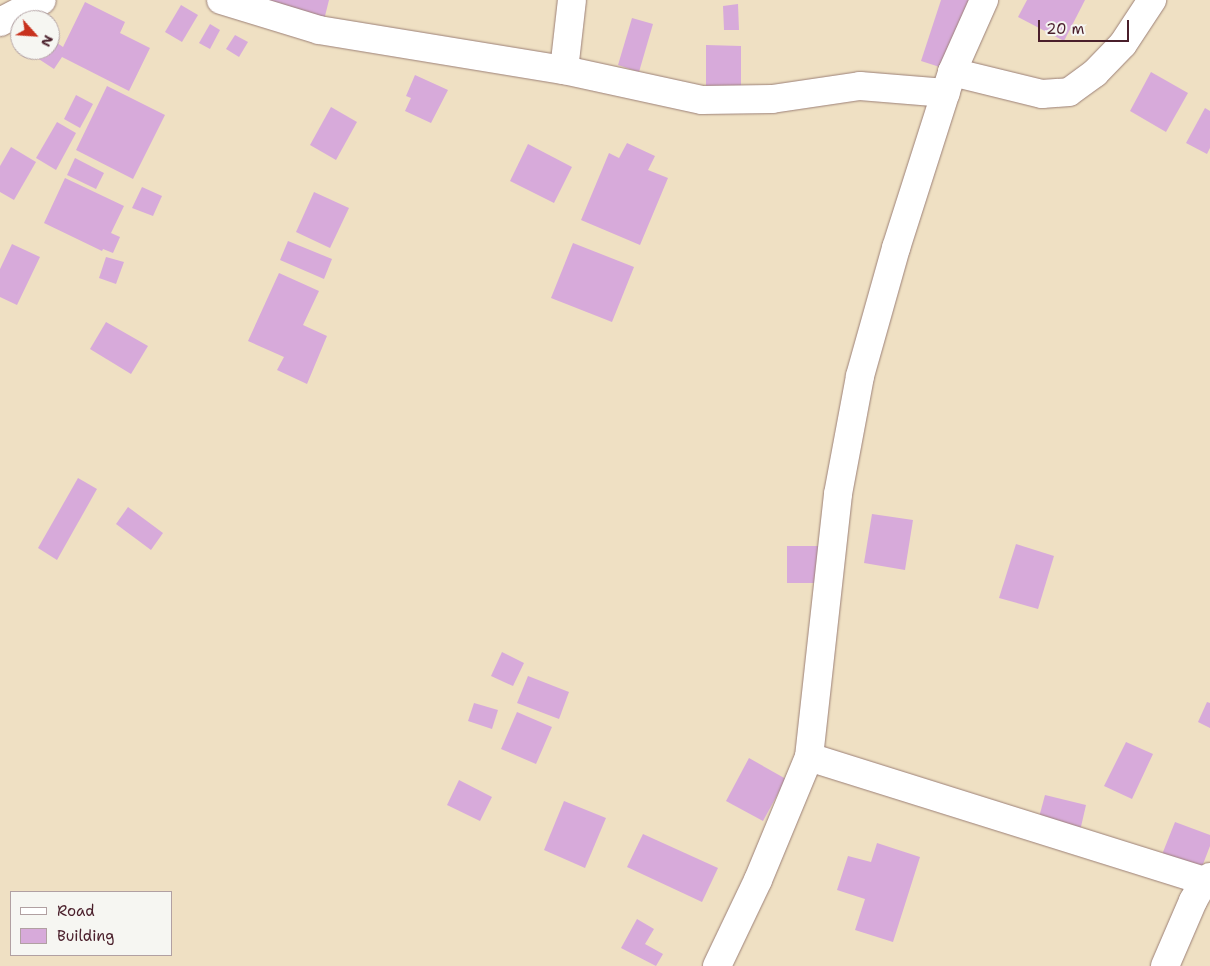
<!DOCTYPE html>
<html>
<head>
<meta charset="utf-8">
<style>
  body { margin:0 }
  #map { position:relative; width:1210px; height:966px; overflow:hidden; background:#efe0c3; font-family:"Shantell Sans",sans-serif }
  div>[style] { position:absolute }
  .building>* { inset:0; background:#d7aada }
  .roads { filter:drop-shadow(0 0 1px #9c8077) drop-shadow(0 0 1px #9c8077) }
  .minor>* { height:28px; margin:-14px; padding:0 14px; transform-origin:14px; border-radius:14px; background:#fff }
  span { translate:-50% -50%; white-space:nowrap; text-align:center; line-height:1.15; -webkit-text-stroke:4px #f6f6f2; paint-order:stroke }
  .legend { position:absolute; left:10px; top:891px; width:162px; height:65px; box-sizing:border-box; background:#f6f6f2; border:1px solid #b1a0a2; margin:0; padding:6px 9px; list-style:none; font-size:15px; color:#4a1f2b }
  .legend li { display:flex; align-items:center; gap:10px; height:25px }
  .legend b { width:25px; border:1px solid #b1a0a2 }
  .north { position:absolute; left:10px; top:10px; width:50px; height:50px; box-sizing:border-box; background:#f6f6f2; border:1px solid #b1a0a2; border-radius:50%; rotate:116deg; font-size:14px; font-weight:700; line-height:20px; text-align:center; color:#4a1f2b }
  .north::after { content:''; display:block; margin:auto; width:18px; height:22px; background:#c8321e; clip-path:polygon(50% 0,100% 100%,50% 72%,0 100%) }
  .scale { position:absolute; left:1038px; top:20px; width:91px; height:22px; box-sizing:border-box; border:2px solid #4a1f2b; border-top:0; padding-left:6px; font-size:15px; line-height:18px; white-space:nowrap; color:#4a1f2b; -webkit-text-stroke:4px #f6f6f2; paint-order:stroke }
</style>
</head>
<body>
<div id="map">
  <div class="building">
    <i style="clip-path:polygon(266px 0,329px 0,324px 20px)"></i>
    <i style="clip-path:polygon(941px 0,969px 0,946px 69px,921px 61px)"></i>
    <i style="clip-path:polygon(1027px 0,1085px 0,1064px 41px,1018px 17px)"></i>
    <i style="clip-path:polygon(85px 2px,125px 22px,120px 33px,150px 48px,129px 91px,62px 57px,54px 69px,25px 50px,50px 50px,50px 38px,63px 47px)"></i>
    <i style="clip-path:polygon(738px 4px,739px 30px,724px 30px,723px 6px)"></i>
    <i style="clip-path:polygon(181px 5px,198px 15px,182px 42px,165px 32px)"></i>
    <i style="clip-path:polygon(632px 18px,653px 24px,639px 72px,618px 65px)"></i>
    <i style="clip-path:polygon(210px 24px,220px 30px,210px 49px,199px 43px)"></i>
    <i style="clip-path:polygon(235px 35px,248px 42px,239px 57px,226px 49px)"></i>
    <i style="clip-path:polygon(706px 45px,741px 46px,741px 89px,706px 89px)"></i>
    <i style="clip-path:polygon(1151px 72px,1188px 93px,1166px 132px,1130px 111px)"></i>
    <i style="clip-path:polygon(415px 75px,448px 90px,431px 123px,405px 111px,411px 98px,406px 96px)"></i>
    <i style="clip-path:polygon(107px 86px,165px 115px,133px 179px,76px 150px)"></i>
    <i style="clip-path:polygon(76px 95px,93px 104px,80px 128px,64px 119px)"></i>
    <i style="clip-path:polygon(331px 107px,357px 122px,336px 160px,310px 145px)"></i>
    <i style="clip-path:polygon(1205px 108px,1210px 111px,1210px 148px,1207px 154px,1186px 143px)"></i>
    <i style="clip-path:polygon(57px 122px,76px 133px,56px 170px,36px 158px)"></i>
    <i style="clip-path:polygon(627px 143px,655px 156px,648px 170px,668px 178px,640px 245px,581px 220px,609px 153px,619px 158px)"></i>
    <i style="clip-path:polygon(528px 144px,572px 167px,554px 203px,510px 181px)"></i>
    <i style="clip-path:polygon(11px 147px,36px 162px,14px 200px,0 192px,0 166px)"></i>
    <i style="clip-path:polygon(75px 158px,104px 173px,96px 189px,67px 175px)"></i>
    <i style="clip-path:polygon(65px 178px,124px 206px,111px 233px,120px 237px,113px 253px,103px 249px,102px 251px,44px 223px)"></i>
    <i style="clip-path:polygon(142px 187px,162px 196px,153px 216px,132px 208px)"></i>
    <i style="clip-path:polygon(314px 192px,349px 208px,330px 248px,296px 232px)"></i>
    <i style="clip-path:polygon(288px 241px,332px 259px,324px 279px,280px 260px)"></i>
    <i style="clip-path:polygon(573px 243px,634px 267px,612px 322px,551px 298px)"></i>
    <i style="clip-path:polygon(12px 244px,40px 257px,17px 305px,0 297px,0 269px)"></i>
    <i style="clip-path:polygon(106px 257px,124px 262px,116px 284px,99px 278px)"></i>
    <i style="clip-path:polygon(279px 273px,319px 291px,303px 325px,327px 336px,307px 384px,277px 370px,284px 357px,248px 341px)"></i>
    <i style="clip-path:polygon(106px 322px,148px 346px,131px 374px,90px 349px)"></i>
    <i style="clip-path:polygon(78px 478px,97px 489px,57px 560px,38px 548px)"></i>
    <i style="clip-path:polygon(128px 507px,163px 533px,151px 550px,116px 524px)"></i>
    <i style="clip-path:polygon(872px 514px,913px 520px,905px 570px,864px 563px)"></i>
    <i style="clip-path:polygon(1016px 544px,1054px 556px,1038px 609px,999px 598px)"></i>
    <i style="clip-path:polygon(787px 546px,821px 546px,820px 583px,787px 583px)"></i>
    <i style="clip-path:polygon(502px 652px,524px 663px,513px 686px,491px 676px)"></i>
    <i style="clip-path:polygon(528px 676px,569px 692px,559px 719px,517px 703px)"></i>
    <i style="clip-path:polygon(1207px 702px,1210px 703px,1210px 728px,1198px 722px)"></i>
    <i style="clip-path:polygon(474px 703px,498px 710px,492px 729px,468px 721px)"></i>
    <i style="clip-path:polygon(517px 712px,552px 727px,536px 764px,501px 749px)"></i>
    <i style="clip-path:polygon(1126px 742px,1153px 754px,1132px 799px,1104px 786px)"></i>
    <i style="clip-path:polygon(749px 758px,786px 779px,763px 821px,726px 801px)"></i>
    <i style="clip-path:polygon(459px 780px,492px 797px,480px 821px,447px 805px)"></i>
    <i style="clip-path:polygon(1045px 795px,1086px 805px,1080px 831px,1038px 821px)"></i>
    <i style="clip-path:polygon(564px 801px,606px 818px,585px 868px,544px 850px)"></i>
    <i style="clip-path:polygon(1175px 822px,1210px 835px,1210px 846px,1200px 872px,1161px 857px)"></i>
    <i style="clip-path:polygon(643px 834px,718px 868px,702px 902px,627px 867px)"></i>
    <i style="clip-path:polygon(877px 843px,920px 857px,893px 942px,855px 930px,865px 899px,837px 890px,848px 856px,871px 862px)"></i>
    <i style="clip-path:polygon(637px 919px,654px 929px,645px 944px,663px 954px,656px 966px,621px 948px)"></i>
  </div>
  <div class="roads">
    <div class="minor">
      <i style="left:221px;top:0;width:102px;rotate:17deg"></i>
      <i style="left:319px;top:30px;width:248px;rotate:9.3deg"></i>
      <i style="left:564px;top:70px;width:141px;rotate:12.3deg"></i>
      <i style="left:702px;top:100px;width:70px;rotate:-0.8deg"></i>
      <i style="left:772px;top:99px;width:89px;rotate:-8.4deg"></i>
      <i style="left:860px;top:86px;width:86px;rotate:4.7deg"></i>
      <i style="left:0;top:22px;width:47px;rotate:-27.6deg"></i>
      <i style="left:564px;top:70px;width:70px;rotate:-83.5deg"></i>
      <i style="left:952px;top:72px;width:93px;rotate:13.7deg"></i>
      <i style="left:1042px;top:94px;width:27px;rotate:-4deg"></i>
      <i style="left:1069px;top:92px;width:32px;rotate:-36deg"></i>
      <i style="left:1095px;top:73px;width:40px;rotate:-46deg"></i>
      <i style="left:1123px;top:44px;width:53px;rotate:-56.6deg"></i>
      <i style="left:809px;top:757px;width:414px;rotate:17.4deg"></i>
      <i style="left:717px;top:966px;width:95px;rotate:-64.5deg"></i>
      <i style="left:758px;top:880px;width:133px;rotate:-67.5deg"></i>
      <i style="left:809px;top:757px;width:265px;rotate:-83.7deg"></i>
      <i style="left:838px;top:494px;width:120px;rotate:-79.4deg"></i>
      <i style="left:860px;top:376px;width:133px;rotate:-74.3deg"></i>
      <i style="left:896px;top:248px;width:185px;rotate:-72.3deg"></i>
      <i style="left:952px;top:72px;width:79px;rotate:-66deg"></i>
      <i style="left:1165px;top:966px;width:71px;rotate:-66.7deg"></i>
      <i style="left:1193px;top:901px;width:23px;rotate:-61deg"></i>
      <i style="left:1204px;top:881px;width:7px;rotate:-34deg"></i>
    </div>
  </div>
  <ul class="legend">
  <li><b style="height:6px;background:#fff"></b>Road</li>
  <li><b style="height:14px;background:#d7aada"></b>Building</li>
  </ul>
  <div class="north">N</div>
  <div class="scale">20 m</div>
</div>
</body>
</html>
